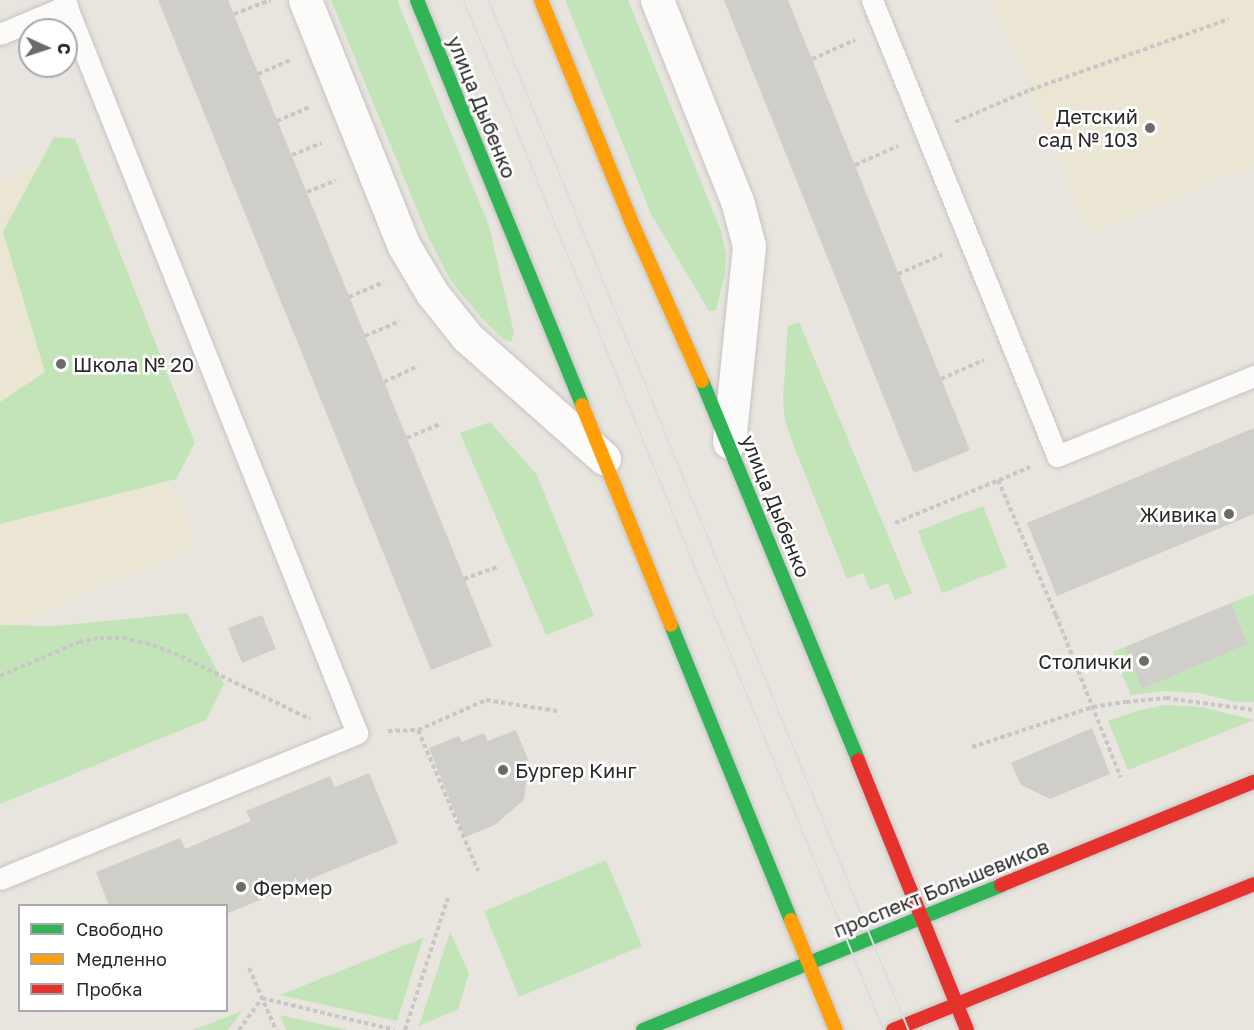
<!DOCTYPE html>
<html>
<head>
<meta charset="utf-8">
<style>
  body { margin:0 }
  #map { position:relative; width:1254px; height:1030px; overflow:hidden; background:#e8e5de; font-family:"Golos Text",sans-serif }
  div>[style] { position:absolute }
  .education>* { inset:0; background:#eae6d3 }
  .green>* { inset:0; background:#c3e3b8 }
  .building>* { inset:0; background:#d0cec9 }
  .path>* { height:4px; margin-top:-2px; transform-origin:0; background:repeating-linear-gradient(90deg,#c8c7c6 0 4.5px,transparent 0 7.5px) }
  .roads { filter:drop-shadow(0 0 2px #c5c4c4) drop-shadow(0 0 2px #c5c4c4) }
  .lane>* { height:21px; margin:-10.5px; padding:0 10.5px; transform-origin:10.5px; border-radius:10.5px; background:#fcfbfa }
  .street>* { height:33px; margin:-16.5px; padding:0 16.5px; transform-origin:16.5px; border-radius:16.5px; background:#fcfbfa }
  .fast>* { height:14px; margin:-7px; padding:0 7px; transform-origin:7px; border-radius:7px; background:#30b455 }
  .slow>* { height:14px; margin:-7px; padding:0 7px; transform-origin:7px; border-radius:7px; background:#ff9f0a }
  .jam>* { height:14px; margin:-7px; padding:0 7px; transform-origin:7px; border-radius:7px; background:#e5322d }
  .tram>* { height:1.5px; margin:-0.75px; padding:0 0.75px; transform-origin:0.75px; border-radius:0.75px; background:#dddcde }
  .dots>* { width:16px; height:16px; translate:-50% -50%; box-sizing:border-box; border:3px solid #fff; border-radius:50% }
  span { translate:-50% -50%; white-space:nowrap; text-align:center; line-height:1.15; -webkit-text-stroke:5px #fff; paint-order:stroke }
  .street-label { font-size:20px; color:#292929 }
  .poi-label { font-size:20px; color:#292929 }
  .right { translate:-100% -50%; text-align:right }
  .left { translate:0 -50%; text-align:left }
  .legend { position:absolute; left:18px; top:904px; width:210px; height:108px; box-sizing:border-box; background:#fff; border:2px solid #a9a9a9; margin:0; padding:8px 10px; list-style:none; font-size:18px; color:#292929 }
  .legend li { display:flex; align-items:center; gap:12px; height:30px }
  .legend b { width:30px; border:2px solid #a9a9a9 }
  .north { position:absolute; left:18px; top:18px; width:60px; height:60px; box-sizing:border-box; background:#fff; border:2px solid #a9a9a9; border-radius:50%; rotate:93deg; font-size:16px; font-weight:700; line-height:24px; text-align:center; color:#292929 }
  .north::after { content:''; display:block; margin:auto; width:21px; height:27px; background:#6c6b68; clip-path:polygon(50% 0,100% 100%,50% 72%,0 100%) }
</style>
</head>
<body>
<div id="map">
  <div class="education">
    <i style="clip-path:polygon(992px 0,1254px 0,1254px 165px,1090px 235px)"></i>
    <i style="clip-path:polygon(38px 164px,198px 546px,0 630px,0 183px)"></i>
  </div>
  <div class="green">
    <i style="clip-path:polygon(331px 0,397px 0,489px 226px,514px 333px,511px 342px,504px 340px,481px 317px,451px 281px,429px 239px)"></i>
    <i style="clip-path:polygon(565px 0,628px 0,721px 231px,726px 254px,725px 274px,716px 310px,709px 311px,651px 214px)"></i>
    <i style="clip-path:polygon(54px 137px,75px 139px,195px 443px,176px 479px,0 524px,0 402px,45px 372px,3px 232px)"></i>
    <i style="clip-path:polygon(799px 322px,912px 593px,895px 600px,888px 583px,870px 590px,863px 573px,847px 579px,793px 444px,785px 421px,783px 399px,788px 326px)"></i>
    <i style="clip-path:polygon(490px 422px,537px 475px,594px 616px,546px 635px,460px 433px)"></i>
    <i style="clip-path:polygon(983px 506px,1007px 567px,942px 593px,918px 531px)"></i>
    <i style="clip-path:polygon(1254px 594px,1254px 702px,1237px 702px,1198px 693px,1165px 691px,1131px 695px,1113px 652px,1125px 647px,1143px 689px,1167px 678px,1150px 637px,1166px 630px,1184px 671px,1208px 661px,1191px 620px,1206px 614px,1224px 654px,1248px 644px,1231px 603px)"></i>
    <i style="clip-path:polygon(187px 613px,224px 684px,206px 720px,0 804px,0 625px,55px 626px)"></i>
    <i style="clip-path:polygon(1165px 705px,1201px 707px,1254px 720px,1128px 770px,1108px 721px,1137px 711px)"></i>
    <i style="clip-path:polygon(606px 860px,642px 946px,519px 997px,484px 911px)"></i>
    <i style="clip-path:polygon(450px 932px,469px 973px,458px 1009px,419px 1026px)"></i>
    <i style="clip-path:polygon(423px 938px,397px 1021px,280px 995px)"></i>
    <i style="clip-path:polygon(242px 1011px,228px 1030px,193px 1030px)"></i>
    <i style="clip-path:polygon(280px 1015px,348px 1030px,286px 1030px)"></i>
  </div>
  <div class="building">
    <i style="clip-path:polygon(158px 0,228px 0,492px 646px,431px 670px)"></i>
    <i style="clip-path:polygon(724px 0,788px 0,970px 450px,914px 473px)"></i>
    <i style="clip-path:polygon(1254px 428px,1254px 514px,1057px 596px,1027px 523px)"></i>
    <i style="clip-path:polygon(1231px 603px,1248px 644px,1142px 689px,1125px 647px)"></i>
    <i style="clip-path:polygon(262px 615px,276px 649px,242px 663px,228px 628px)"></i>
    <i style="clip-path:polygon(1092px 728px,1110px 774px,1050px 799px,1021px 785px,1011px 763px)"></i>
    <i style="clip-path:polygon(516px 730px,529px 762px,524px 800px,495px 825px,465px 837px,429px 748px,459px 736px,462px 742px,484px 733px,488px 741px)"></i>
    <i style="clip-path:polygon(369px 773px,398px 843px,226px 914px,226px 906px,109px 906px,96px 872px,180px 838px,185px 849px,251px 821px,246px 811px,330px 776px,335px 787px)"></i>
  </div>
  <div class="path">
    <i style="left:234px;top:14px;width:39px;rotate:-21deg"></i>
    <i style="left:812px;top:59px;width:47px;rotate:-23.8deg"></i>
    <i style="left:258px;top:74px;width:36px;rotate:-23deg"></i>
    <i style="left:277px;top:121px;width:36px;rotate:-23deg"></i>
    <i style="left:955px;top:122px;width:82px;rotate:-23.1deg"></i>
    <i style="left:1030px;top:90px;width:211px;rotate:-19.6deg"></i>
    <i style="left:292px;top:155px;width:32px;rotate:-22deg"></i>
    <i style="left:855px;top:165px;width:47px;rotate:-23.8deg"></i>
    <i style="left:307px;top:192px;width:31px;rotate:-22deg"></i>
    <i style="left:898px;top:274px;width:48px;rotate:-23.4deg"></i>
    <i style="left:349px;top:297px;width:38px;rotate:-23deg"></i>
    <i style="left:365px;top:336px;width:38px;rotate:-23deg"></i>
    <i style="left:941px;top:379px;width:47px;rotate:-23.8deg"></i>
    <i style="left:384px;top:382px;width:38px;rotate:-25deg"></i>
    <i style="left:407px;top:438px;width:38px;rotate:-23deg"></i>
    <i style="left:998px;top:480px;width:147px;rotate:66.8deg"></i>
    <i style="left:1056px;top:615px;width:175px;rotate:68.3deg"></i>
    <i style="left:895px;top:523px;width:146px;rotate:-22.5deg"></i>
    <i style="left:464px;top:579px;width:37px;rotate:-20deg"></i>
    <i style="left:0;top:676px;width:86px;rotate:-23.3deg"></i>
    <i style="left:79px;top:642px;width:21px;rotate:-11deg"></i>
    <i style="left:100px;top:638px;width:23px"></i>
    <i style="left:123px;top:638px;width:24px;rotate:12deg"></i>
    <i style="left:146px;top:643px;width:30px;rotate:20deg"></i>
    <i style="left:174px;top:653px;width:151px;rotate:25.9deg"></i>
    <i style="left:418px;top:730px;width:153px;rotate:66.9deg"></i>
    <i style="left:388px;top:731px;width:30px;rotate:-2deg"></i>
    <i style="left:418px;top:730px;width:74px;rotate:-23.8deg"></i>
    <i style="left:486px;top:700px;width:72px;rotate:8.8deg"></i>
    <i style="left:972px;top:747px;width:127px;rotate:-18.3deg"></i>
    <i style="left:1093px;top:707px;width:33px;rotate:-9deg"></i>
    <i style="left:1126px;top:702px;width:40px;rotate:-5.7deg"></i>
    <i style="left:1166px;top:698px;width:89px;rotate:7.8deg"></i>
    <i style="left:249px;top:968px;width:68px;rotate:66.5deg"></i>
    <i style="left:239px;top:1030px;width:39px;rotate:-54deg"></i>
    <i style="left:262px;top:998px;width:136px;rotate:13.6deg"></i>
    <i style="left:405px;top:1030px;width:139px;rotate:-72deg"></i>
  </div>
  <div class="roads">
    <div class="lane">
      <i style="left:872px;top:0;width:492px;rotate:67.9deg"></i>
      <i style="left:1057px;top:456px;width:213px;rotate:-22.1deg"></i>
      <i style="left:0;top:34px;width:73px;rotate:-22.7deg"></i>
      <i style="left:0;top:879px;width:386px;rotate:-22.2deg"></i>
      <i style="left:357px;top:733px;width:789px;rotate:-111.79deg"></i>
    </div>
    <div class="street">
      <i style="left:305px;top:0;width:265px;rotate:68.1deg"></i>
      <i style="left:404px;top:246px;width:55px;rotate:59.2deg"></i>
      <i style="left:432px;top:293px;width:56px;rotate:51.5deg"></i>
      <i style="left:467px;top:337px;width:183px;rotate:41.5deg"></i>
      <i style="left:657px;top:0;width:219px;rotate:68.3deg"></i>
      <i style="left:738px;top:204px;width:43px;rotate:75.3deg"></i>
      <i style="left:749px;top:246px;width:197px;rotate:95.8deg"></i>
    </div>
    <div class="fast">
      <i style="left:417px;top:0;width:437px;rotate:67.8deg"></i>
      <i style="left:702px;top:381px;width:410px;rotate:67.6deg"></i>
      <i style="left:671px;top:625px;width:318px;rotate:67.9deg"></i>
      <i style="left:643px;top:1030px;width:386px;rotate:-22deg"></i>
    </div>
    <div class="slow">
      <i style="left:541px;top:0;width:239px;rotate:67.8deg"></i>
      <i style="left:631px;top:221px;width:175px;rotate:66.1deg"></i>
      <i style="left:582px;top:405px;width:237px;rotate:68deg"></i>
      <i style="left:791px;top:920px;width:119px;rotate:67.8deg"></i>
    </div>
    <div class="jam">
      <i style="left:858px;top:760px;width:291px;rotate:68deg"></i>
      <i style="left:1001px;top:885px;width:273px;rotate:-22.2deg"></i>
      <i style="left:893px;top:1030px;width:389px;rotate:-22deg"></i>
    </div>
  </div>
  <div class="tram">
    <i style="left:464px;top:0;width:1112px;rotate:67.82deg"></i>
    <i style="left:489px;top:0;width:1112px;rotate:67.82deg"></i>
  </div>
  <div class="dots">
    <i style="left:1150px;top:128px;background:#6c6b68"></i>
    <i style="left:61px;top:364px;background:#6c6b68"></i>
    <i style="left:1229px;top:514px;background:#6c6b68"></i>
    <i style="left:1144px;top:661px;background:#6c6b68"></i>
    <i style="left:503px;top:770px;background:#6c6b68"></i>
    <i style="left:241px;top:887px;background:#6c6b68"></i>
  </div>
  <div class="street-label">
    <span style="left:482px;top:107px;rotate:68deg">улица Дыбенко</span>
    <span style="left:776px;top:506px;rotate:68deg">улица Дыбенко</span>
    <span style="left:941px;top:888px;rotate:-22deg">проспект Большевиков</span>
  </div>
  <div class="poi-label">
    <span class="right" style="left:1138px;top:128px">Детский<br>сад № 103</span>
    <span class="left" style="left:73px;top:364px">Школа № 20</span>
    <span class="right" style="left:1217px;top:514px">Живика</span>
    <span class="right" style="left:1132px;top:661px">Столички</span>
    <span class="left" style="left:515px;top:770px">Бургер Кинг</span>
    <span class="left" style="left:253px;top:887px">Фермер</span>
  </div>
  <ul class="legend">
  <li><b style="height:8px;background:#30b455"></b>Свободно</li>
  <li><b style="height:8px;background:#ff9f0a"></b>Медленно</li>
  <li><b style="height:8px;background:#e5322d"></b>Пробка</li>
  </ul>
  <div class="north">С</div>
</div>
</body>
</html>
